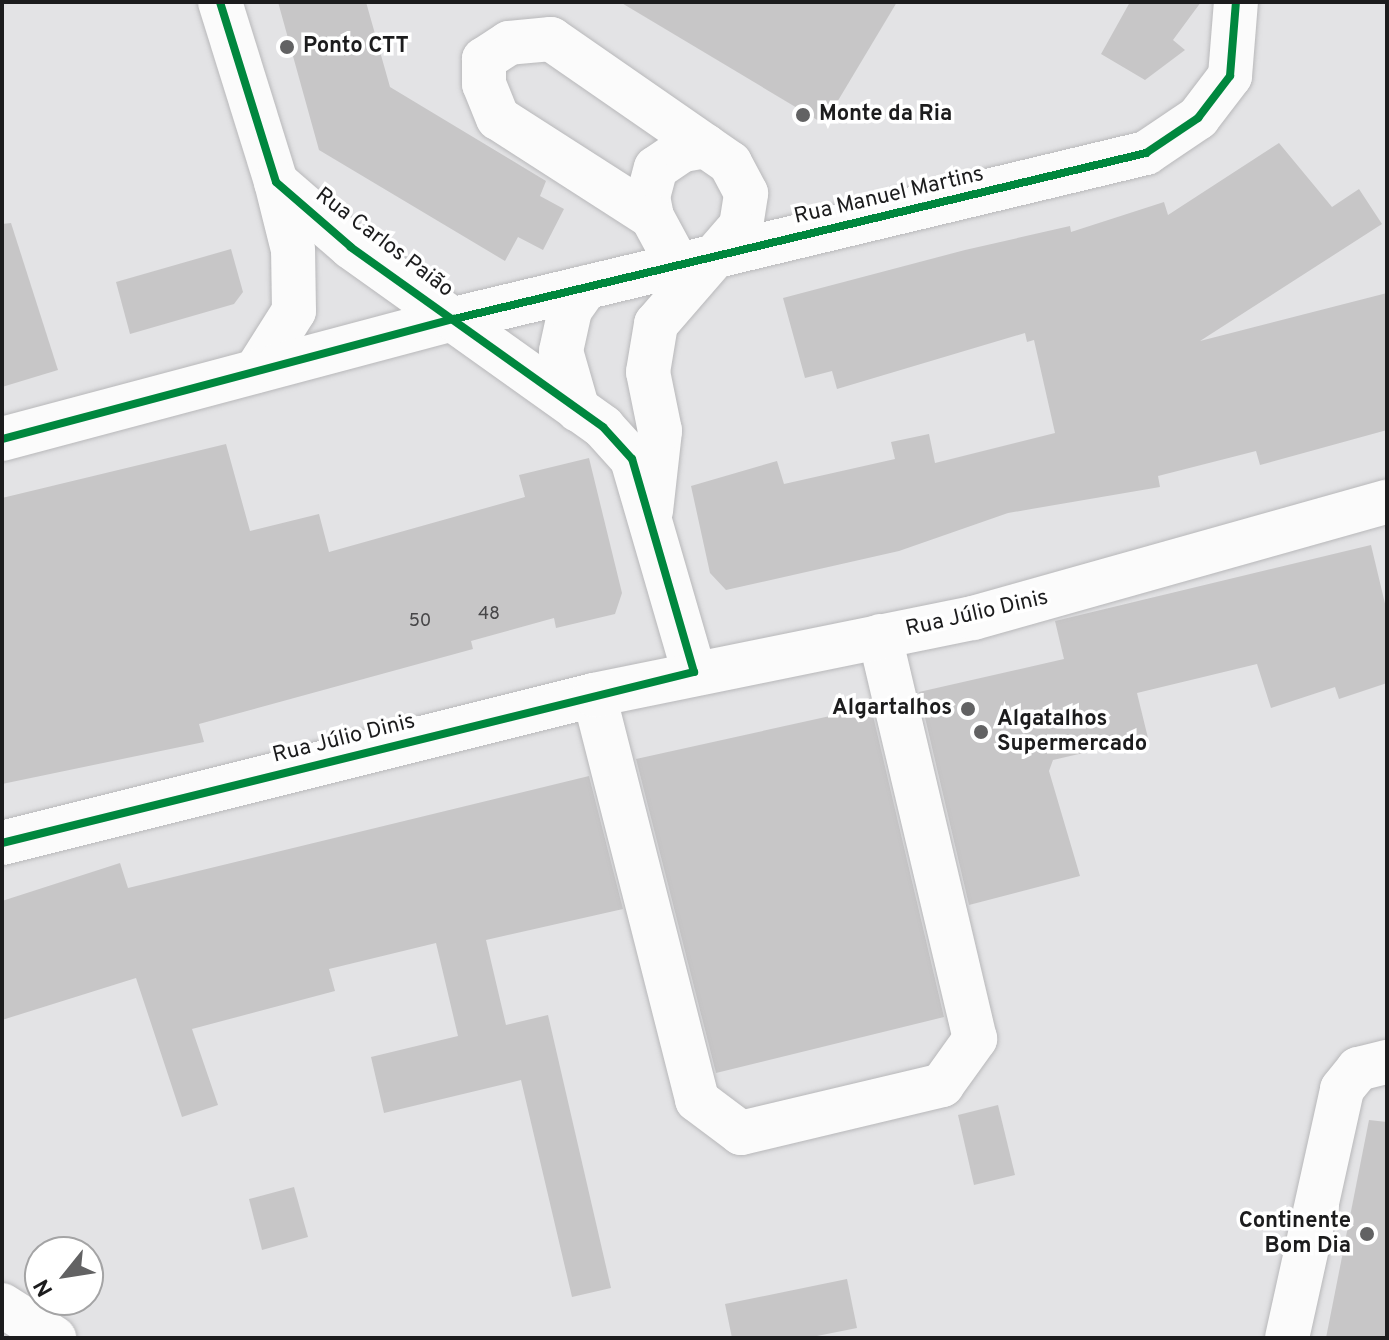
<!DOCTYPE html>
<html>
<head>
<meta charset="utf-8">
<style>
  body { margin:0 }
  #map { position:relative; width:1389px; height:1340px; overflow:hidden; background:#e3e3e5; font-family:Overpass,sans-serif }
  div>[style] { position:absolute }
  .building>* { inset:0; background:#c7c6c7 }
  .roads { filter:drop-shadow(0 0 2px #b8b8ba) drop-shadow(0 0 2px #b8b8ba) }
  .minor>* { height:44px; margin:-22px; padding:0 22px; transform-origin:22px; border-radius:22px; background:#fbfbfb }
  .cycleway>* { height:8px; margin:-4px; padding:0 4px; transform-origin:4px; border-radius:4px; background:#00873e }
  .dots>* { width:22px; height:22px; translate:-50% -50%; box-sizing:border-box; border:4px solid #fff; border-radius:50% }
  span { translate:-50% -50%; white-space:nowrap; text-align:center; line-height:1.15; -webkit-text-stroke:7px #fff; paint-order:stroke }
  .number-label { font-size:18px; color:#474648 }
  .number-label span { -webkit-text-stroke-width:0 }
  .poi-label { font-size:22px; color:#1c1c1d; font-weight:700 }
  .left { translate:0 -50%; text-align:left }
  .right { translate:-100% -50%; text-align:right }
  .street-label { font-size:22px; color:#1c1c1d }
  .frame { position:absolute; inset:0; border:4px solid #1c1c1d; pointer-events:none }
  .north { position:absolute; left:24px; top:1236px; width:80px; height:80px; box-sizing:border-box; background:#fff; border:2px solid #a4a4a5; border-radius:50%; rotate:240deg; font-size:22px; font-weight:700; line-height:32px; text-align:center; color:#1c1c1d }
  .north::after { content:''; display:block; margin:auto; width:28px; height:36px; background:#626263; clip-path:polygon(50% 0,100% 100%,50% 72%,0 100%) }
</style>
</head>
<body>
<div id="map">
  <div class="building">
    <i style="clip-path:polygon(278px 2px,366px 2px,390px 87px,546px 181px,540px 196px,564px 209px,543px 250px,518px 237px,505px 261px,319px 150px)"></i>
    <i style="clip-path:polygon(620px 2px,897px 2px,824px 124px)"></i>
    <i style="clip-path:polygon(1130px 2px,1201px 2px,1173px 40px,1185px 50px,1145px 80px,1101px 54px)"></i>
    <i style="clip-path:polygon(1279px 143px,1332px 207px,1359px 189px,1382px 224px,1200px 341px,1387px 293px,1387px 430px,1260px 465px,1256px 451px,1158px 476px,1160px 487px,1008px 513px,899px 551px,726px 590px,710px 573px,691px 486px,777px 461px,784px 484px,895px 459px,891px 442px,929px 434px,935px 463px,1055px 433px,1034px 340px,1027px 342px,1025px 333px,837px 389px,832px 371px,805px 378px,783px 298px,965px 250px,1070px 226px,1071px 232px,1164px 202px,1168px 215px)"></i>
    <i style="clip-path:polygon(11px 223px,58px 370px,2px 387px,2px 224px)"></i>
    <i style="clip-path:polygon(231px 249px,243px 292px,234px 304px,130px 334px,116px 282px)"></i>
    <i style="clip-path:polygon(226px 444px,250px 531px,319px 514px,329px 552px,525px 497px,519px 475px,589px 458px,622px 593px,615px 614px,556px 628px,554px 618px,471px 641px,473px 649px,199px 724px,204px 742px,2px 784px,2px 498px)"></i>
    <i style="clip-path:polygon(1371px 545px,1387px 612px,1387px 683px,1339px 699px,1335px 687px,1271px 708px,1257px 664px,1137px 693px,1148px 738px,1053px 760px,1049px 771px,1080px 876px,969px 905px,919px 692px,1064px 659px,1055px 621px)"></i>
    <i style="clip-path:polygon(871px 707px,944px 1017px,716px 1073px,636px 759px)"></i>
    <i style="clip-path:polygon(589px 776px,623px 909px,486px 940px,506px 1025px,548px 1015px,611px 1288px,572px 1297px,521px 1080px,384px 1113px,371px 1057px,458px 1036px,436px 943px,329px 969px,335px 991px,192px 1029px,218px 1105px,182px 1117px,136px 978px,2px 1020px,2px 901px,120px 863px,128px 888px)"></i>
    <i style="clip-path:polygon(998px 1105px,1015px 1175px,974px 1185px,958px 1115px)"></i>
    <i style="clip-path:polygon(1369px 1120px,1387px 1122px,1387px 1338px,1326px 1338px)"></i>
    <i style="clip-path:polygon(294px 1187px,308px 1237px,262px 1250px,249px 1199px)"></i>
    <i style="clip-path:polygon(847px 1279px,857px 1328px,807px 1338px,732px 1338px,725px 1304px)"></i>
  </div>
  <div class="roads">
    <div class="minor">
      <i style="left:220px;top:2px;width:189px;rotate:72.7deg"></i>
      <i style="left:276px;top:182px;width:99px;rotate:40.9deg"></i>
      <i style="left:351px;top:247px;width:310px;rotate:35.5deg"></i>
      <i style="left:603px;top:427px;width:43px;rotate:47.8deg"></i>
      <i style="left:632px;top:459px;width:222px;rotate:73.8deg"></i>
      <i style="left:652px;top:217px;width:20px;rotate:-101deg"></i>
      <i style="left:648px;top:197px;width:30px;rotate:-75deg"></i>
      <i style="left:656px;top:168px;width:32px;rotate:-34deg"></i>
      <i style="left:683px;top:150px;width:23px;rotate:-10deg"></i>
      <i style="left:256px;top:371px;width:71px;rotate:-57.7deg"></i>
      <i style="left:294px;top:311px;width:61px;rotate:-90.9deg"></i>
      <i style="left:293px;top:250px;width:70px;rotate:-104deg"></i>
      <i style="left:578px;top:410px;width:61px;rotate:-106.1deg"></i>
      <i style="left:561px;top:351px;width:42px;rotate:-77.6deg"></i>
      <i style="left:570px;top:310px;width:28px;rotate:-55deg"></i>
      <i style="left:2px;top:439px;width:468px;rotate:-14.9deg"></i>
      <i style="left:454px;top:319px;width:712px;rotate:-13.49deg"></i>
      <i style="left:1146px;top:153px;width:63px;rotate:-33.9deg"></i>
      <i style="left:1198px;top:118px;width:53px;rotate:-52.7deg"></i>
      <i style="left:1230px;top:76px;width:74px;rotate:-85.4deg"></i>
      <i style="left:651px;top:511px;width:81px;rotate:-83.6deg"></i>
      <i style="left:660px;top:431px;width:60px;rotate:-101.5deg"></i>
      <i style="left:648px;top:372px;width:49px;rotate:-80.5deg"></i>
      <i style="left:656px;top:324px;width:130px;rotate:-49.1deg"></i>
      <i style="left:741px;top:226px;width:33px;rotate:-81deg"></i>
      <i style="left:746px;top:193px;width:34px;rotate:-118deg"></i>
      <i style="left:730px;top:163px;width:218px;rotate:-145.3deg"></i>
      <i style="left:551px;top:39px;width:42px;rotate:174.6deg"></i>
      <i style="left:509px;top:43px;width:30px;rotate:147deg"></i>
      <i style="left:484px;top:59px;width:25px;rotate:90deg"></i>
      <i style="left:484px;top:84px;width:37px;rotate:68deg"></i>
      <i style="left:498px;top:118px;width:183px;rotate:32.7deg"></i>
      <i style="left:652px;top:217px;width:55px;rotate:61.6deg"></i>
      <i style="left:594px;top:695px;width:418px;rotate:75.7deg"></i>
      <i style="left:697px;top:1100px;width:55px;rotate:36.9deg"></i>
      <i style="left:741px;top:1133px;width:207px;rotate:-13.4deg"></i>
      <i style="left:942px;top:1085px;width:57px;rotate:-54.3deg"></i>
      <i style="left:975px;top:1039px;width:414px;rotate:-103.3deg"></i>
      <i style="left:2px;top:843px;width:610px;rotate:-14.04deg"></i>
      <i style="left:594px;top:695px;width:387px;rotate:-11.5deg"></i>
      <i style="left:973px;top:618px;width:430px;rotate:-15.7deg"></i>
      <i style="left:2px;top:1305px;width:62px;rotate:32.4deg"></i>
      <i style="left:1287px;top:1338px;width:255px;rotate:-77.5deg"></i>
      <i style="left:1342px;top:1089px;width:26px;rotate:-51deg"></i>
      <i style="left:1358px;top:1069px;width:30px;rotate:-14deg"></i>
    </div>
  </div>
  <div class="cycleway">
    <i style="left:2px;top:439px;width:468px;rotate:-14.9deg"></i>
    <i style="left:454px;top:319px;width:712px;rotate:-13.49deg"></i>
    <i style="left:1146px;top:153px;width:63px;rotate:-33.9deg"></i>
    <i style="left:1198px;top:118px;width:53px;rotate:-52.7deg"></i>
    <i style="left:1230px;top:76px;width:74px;rotate:-85.4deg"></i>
    <i style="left:2px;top:843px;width:713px;rotate:-13.88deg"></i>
    <i style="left:694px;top:672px;width:222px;rotate:-106.2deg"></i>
    <i style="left:632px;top:459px;width:43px;rotate:-132.2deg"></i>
    <i style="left:603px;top:427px;width:310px;rotate:-144.5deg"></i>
    <i style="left:351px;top:247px;width:99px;rotate:-139.1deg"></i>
    <i style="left:276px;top:182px;width:189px;rotate:-107.3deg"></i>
  </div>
  <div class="dots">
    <i style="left:287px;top:47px;background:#626263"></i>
    <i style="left:803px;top:115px;background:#626263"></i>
    <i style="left:968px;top:709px;background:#626263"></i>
    <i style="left:981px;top:732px;background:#626263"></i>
    <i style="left:1367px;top:1234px;background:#626263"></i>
  </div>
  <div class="number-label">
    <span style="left:489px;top:615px">48</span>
    <span style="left:420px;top:622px">50</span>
  </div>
  <div class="poi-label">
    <span class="left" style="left:303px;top:47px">Ponto CTT</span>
    <span class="left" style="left:819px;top:115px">Monte da Ria</span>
    <span class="right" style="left:952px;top:709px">Algartalhos</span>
    <span class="left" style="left:997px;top:732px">Algatalhos<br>Supermercado</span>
    <span class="right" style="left:1351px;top:1234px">Continente<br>Bom Dia</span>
  </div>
  <div class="street-label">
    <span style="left:889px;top:196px;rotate:-13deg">Rua Manuel Martins</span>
    <span style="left:384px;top:243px;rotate:37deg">Rua Carlos Paião</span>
    <span style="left:977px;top:614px;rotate:-13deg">Rua Júlio Dinis</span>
    <span style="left:344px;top:739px;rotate:-14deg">Rua Júlio Dinis</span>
  </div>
  <div class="frame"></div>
  <div class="north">N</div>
</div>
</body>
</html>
